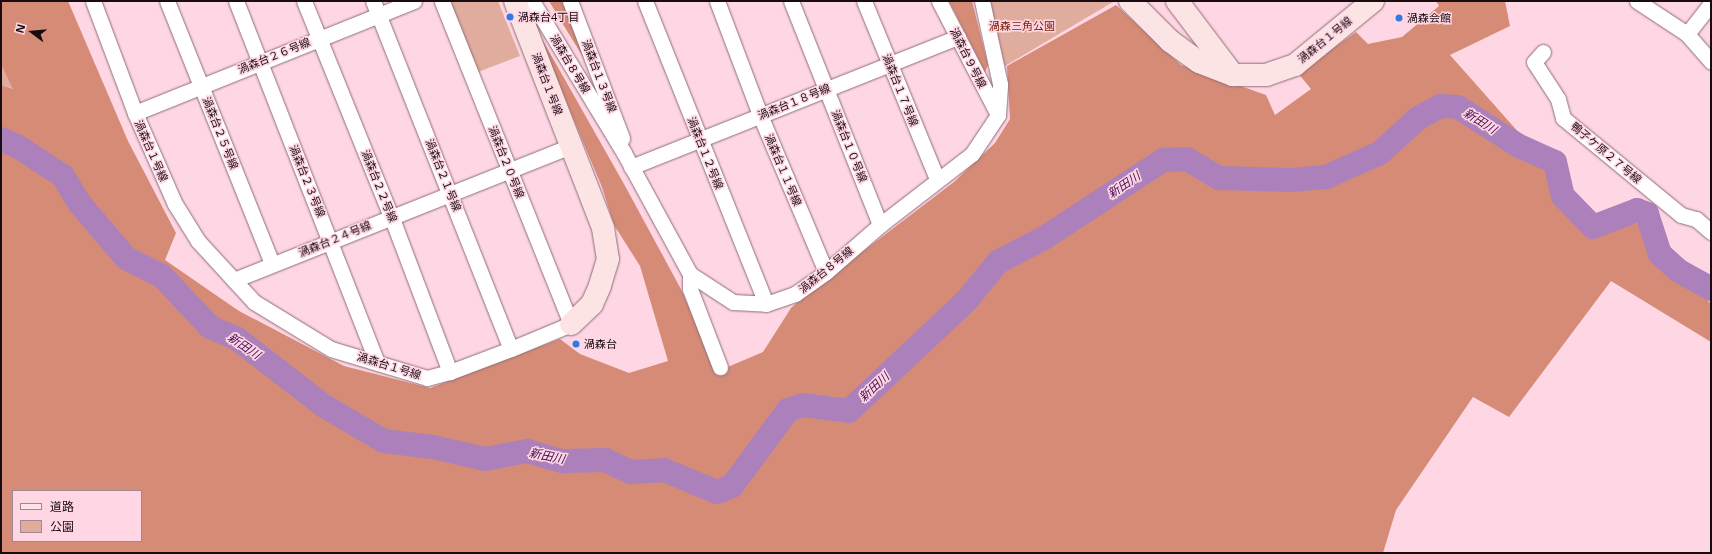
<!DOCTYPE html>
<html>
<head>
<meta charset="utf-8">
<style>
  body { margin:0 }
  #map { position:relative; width:1712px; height:554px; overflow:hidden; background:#ffd7e4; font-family:"Open Sans","Noto Sans JP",sans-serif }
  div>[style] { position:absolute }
  .green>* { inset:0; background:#e0ac9d }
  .forest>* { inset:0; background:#d58b76 }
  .river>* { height:24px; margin:-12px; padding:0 12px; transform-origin:12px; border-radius:12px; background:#ac81bb }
  .roads { filter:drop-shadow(0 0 1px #8f6c78) drop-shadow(0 0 1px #8f6c78) }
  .street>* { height:15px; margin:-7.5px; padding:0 7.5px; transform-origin:7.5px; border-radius:7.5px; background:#fff }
  .secondary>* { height:22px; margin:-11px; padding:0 11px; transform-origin:11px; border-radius:11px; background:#fce4e5 }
  .dots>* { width:11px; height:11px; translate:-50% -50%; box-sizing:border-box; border:2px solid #ffd7e4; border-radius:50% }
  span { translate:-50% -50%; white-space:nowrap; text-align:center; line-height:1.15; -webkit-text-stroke:3px #ffd7e4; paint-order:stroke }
  .poi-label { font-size:11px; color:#180c10 }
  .left { translate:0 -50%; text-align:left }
  .park-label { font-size:11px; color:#7b2308 }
  .street-label { font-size:11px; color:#180c10 }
  .water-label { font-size:12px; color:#450d55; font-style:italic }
  .frame { position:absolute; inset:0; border:2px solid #180c10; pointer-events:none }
  .legend { position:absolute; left:12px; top:490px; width:130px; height:52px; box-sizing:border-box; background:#ffd7e4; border:1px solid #a3868f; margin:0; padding:5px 7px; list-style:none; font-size:12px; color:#180c10 }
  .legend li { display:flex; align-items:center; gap:8px; height:20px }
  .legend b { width:20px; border:1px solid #a3868f }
  .north { position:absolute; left:12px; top:12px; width:40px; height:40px; -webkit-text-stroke:3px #ffd7e4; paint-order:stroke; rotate:286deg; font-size:11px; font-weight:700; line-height:16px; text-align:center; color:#180c10 }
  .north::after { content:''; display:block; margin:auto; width:14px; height:18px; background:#180c10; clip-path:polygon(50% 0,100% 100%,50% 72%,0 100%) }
</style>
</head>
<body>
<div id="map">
  <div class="green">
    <i style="clip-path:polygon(449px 1px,498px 1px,520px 56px,478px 72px)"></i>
    <i style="clip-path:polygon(990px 1px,1112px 1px,1113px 2px,1005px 66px)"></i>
    <i style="clip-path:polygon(1px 64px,14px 89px,1px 85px)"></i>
  </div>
  <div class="forest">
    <i style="clip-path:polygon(evenodd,1px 1px,68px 1px,128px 141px,176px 233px,165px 260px,239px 311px,344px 366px,430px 388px,560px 339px,580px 354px,629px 373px,668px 361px,640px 266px,614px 225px,602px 187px,534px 25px,624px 184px,682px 291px,716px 372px,763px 352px,791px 308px,802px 298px,954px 182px,995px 143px,1010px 119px,1007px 66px,1116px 5px,1181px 65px,1266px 95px,1275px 115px,1311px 89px,1298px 73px,1356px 32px,1368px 44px,1402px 37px,1439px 6px,1436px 1px,1505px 1px,1510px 26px,1450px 55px,1575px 196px,1600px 230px,1632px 218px,1711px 304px,1711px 342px,1611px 281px,1509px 417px,1473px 397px,1396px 510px,1383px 553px,1px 553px,1px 85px,13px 89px,1px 64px,1px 1px,13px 491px,141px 491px,141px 541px,13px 541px,13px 491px)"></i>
    <i style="clip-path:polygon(549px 1px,568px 1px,606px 94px,564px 26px)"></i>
    <i style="clip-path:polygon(949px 1px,972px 1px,988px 65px,985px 72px)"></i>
  </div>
  <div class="river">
    <i style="left:1px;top:139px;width:17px;rotate:24deg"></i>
    <i style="left:17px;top:146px;width:55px;rotate:33.1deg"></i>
    <i style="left:63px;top:176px;width:33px;rotate:59deg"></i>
    <i style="left:80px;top:204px;width:71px;rotate:49.6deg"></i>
    <i style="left:126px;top:258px;width:40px;rotate:26.6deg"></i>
    <i style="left:162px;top:276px;width:70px;rotate:46.7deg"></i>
    <i style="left:210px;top:327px;width:28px;rotate:23deg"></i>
    <i style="left:236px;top:338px;width:111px;rotate:37.7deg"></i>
    <i style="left:324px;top:406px;width:69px;rotate:30.3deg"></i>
    <i style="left:384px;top:441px;width:49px;rotate:7deg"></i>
    <i style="left:433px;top:447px;width:53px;rotate:13deg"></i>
    <i style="left:485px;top:459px;width:43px;rotate:-10.8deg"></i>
    <i style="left:527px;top:451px;width:37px;rotate:16deg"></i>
    <i style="left:563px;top:461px;width:42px;rotate:-1.4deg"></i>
    <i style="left:605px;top:460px;width:29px;rotate:25deg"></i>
    <i style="left:631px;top:472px;width:33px;rotate:-3deg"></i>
    <i style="left:664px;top:470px;width:57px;rotate:22.5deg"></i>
    <i style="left:717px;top:492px;width:16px;rotate:-22deg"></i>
    <i style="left:732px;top:486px;width:94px;rotate:-53.6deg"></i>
    <i style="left:788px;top:410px;width:16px;rotate:-18deg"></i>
    <i style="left:803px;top:405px;width:46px;rotate:7.4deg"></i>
    <i style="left:849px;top:411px;width:162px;rotate:-43.2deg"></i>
    <i style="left:967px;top:300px;width:49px;rotate:-50.8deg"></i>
    <i style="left:998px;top:262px;width:52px;rotate:-27.6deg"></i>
    <i style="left:1044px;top:238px;width:142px;rotate:-33.2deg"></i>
    <i style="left:1163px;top:160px;width:24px;rotate:-2deg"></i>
    <i style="left:1187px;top:159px;width:37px;rotate:31deg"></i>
    <i style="left:1219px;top:178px;width:72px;rotate:1.6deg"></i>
    <i style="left:1291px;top:180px;width:35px;rotate:-5deg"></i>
    <i style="left:1326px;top:177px;width:59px;rotate:-24deg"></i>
    <i style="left:1380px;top:153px;width:52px;rotate:-42.6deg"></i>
    <i style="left:1418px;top:118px;width:26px;rotate:-28deg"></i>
    <i style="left:1441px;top:106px;width:17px;rotate:3deg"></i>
    <i style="left:1458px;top:107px;width:72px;rotate:32.6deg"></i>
    <i style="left:1519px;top:146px;width:39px;rotate:24deg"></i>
    <i style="left:1555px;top:162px;width:35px;rotate:77deg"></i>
    <i style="left:1563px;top:196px;width:43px;rotate:45.9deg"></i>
    <i style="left:1593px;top:227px;width:47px;rotate:-21.1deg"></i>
    <i style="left:1637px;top:210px;width:11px;rotate:22deg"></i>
    <i style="left:1647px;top:214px;width:42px;rotate:72deg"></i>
    <i style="left:1660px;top:254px;width:25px;rotate:42deg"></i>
    <i style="left:1679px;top:271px;width:37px;rotate:29deg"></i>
  </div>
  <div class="roads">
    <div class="street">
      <i style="left:93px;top:1px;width:120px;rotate:69.4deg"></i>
      <i style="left:135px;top:113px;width:99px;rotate:66.3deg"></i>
      <i style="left:175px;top:204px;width:44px;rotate:58.1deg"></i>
      <i style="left:198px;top:241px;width:83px;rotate:47.4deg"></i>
      <i style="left:254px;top:302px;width:90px;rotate:31.4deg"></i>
      <i style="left:331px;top:349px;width:100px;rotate:16.8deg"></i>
      <i style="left:427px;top:378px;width:24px;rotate:-15deg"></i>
      <i style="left:450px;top:372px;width:65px;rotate:-20.7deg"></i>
      <i style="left:511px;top:349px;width:65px;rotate:-22.6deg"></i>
      <i style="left:571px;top:324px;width:348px;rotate:-111.8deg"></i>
      <i style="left:167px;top:1px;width:283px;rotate:68.2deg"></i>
      <i style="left:236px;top:1px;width:388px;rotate:68.7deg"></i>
      <i style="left:304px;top:1px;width:232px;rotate:68deg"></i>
      <i style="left:391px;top:216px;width:167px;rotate:69.3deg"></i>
      <i style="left:373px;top:1px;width:374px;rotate:68.4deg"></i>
      <i style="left:532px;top:1px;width:178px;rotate:58.8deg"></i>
      <i style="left:624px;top:153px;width:138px;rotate:61.4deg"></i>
      <i style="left:690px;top:274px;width:51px;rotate:33.1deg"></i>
      <i style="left:733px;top:302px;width:33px;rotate:3deg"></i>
      <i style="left:766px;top:304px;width:31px;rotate:-19deg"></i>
      <i style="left:795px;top:294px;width:38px;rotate:-35deg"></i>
      <i style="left:826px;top:272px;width:72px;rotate:-41deg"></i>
      <i style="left:880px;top:225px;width:116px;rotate:-37.7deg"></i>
      <i style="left:972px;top:154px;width:47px;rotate:-56.3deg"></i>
      <i style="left:998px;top:115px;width:31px;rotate:-86deg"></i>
      <i style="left:1000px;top:84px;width:85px;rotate:-102.2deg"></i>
      <i style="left:570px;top:1px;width:147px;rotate:69.2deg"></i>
      <i style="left:645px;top:1px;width:326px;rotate:68.2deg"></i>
      <i style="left:717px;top:1px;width:122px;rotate:69.3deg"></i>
      <i style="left:760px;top:115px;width:170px;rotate:67.2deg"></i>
      <i style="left:791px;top:1px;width:241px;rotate:68.3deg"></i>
      <i style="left:864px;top:1px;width:192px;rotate:67.7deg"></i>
      <i style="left:939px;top:1px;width:128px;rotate:62.6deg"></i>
      <i style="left:1637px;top:1px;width:60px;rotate:33.4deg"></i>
      <i style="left:1687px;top:34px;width:37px;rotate:49deg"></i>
      <i style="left:1687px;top:34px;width:39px;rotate:-52deg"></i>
      <i style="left:1543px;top:52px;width:13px;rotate:132deg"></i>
      <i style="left:1534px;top:62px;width:44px;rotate:57deg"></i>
      <i style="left:1558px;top:99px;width:20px;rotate:75deg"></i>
      <i style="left:1563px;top:118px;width:153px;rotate:39.4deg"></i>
      <i style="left:1681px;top:215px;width:16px;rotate:15deg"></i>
      <i style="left:1696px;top:219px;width:20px;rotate:41deg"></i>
      <i style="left:135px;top:113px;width:301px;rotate:-21.9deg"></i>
      <i style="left:631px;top:167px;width:352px;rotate:-21.7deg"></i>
      <i style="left:690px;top:274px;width:15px;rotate:90deg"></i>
      <i style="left:690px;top:289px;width:84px;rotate:69deg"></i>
      <i style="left:234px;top:280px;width:363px;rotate:-21.7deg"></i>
    </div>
    <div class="secondary">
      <i style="left:515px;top:1px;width:243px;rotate:68.8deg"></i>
      <i style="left:603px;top:228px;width:31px;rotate:81deg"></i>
      <i style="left:608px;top:259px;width:28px;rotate:107deg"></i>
      <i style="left:600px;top:286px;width:20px;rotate:114deg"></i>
      <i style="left:592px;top:304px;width:29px;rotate:136deg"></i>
      <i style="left:1130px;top:1px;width:57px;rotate:45deg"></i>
      <i style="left:1170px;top:41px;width:36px;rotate:36deg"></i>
      <i style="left:1199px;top:62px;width:36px;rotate:21deg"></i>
      <i style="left:1233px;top:75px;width:33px"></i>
      <i style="left:1266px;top:75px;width:31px;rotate:-19deg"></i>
      <i style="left:1295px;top:65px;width:101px;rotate:-39.4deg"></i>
      <i style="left:1177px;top:1px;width:93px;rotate:52.9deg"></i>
    </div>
  </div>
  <div class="dots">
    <i style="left:510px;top:17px;background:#2e7ae6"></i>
    <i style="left:1399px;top:18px;background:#2e7ae6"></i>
    <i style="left:576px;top:344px;background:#2e7ae6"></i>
  </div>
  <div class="poi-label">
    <span class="left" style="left:518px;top:17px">渦森台4丁目</span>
    <span class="left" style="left:1407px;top:18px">渦森会館</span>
    <span class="left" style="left:584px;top:344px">渦森台</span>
  </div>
  <div class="park-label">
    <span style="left:1022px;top:26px">渦森三角公園</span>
  </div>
  <div class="street-label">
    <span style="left:1325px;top:40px;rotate:-39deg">渦森台１号線</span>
    <span style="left:274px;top:56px;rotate:-22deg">渦森台２６号線</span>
    <span style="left:968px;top:58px;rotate:63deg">渦森台９号線</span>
    <span style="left:570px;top:64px;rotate:59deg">渦森台８号線</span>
    <span style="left:599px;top:76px;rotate:69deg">渦森台１３号線</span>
    <span style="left:547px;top:84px;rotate:69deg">渦森台１号線</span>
    <span style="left:900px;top:90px;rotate:68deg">渦森台１７号線</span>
    <span style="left:794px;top:102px;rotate:-22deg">渦森台１８号線</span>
    <span style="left:220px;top:133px;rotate:68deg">渦森台２５号線</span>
    <span style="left:849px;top:146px;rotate:68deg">渦森台１０号線</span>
    <span style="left:151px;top:151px;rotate:66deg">渦森台１号線</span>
    <span style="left:705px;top:153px;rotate:68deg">渦森台１２号線</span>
    <span style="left:1606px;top:153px;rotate:40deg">鴨子ケ原２７号線</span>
    <span style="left:506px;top:162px;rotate:68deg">渦森台２０号線</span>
    <span style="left:783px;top:170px;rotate:67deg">渦森台１１号線</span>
    <span style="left:443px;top:175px;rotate:68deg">渦森台２１号線</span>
    <span style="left:307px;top:181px;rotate:68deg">渦森台２３号線</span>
    <span style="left:379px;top:186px;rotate:68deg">渦森台２２号線</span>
    <span style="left:335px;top:239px;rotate:-22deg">渦森台２４号線</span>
    <span style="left:826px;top:270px;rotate:-39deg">渦森台８号線</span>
    <span style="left:389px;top:366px;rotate:17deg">渦森台１号線</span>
  </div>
  <div class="water-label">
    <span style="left:1480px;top:121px;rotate:32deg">新田川</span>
    <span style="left:1124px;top:185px;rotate:-34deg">新田川</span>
    <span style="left:244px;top:346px;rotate:34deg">新田川</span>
    <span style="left:874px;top:387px;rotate:-43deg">新田川</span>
    <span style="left:547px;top:456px;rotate:11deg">新田川</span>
  </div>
  <div class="frame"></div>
  <ul class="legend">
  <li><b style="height:5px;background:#fce4e5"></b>道路</li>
  <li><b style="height:11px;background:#e0ac9d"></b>公園</li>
  </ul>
  <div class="north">N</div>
</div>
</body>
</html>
